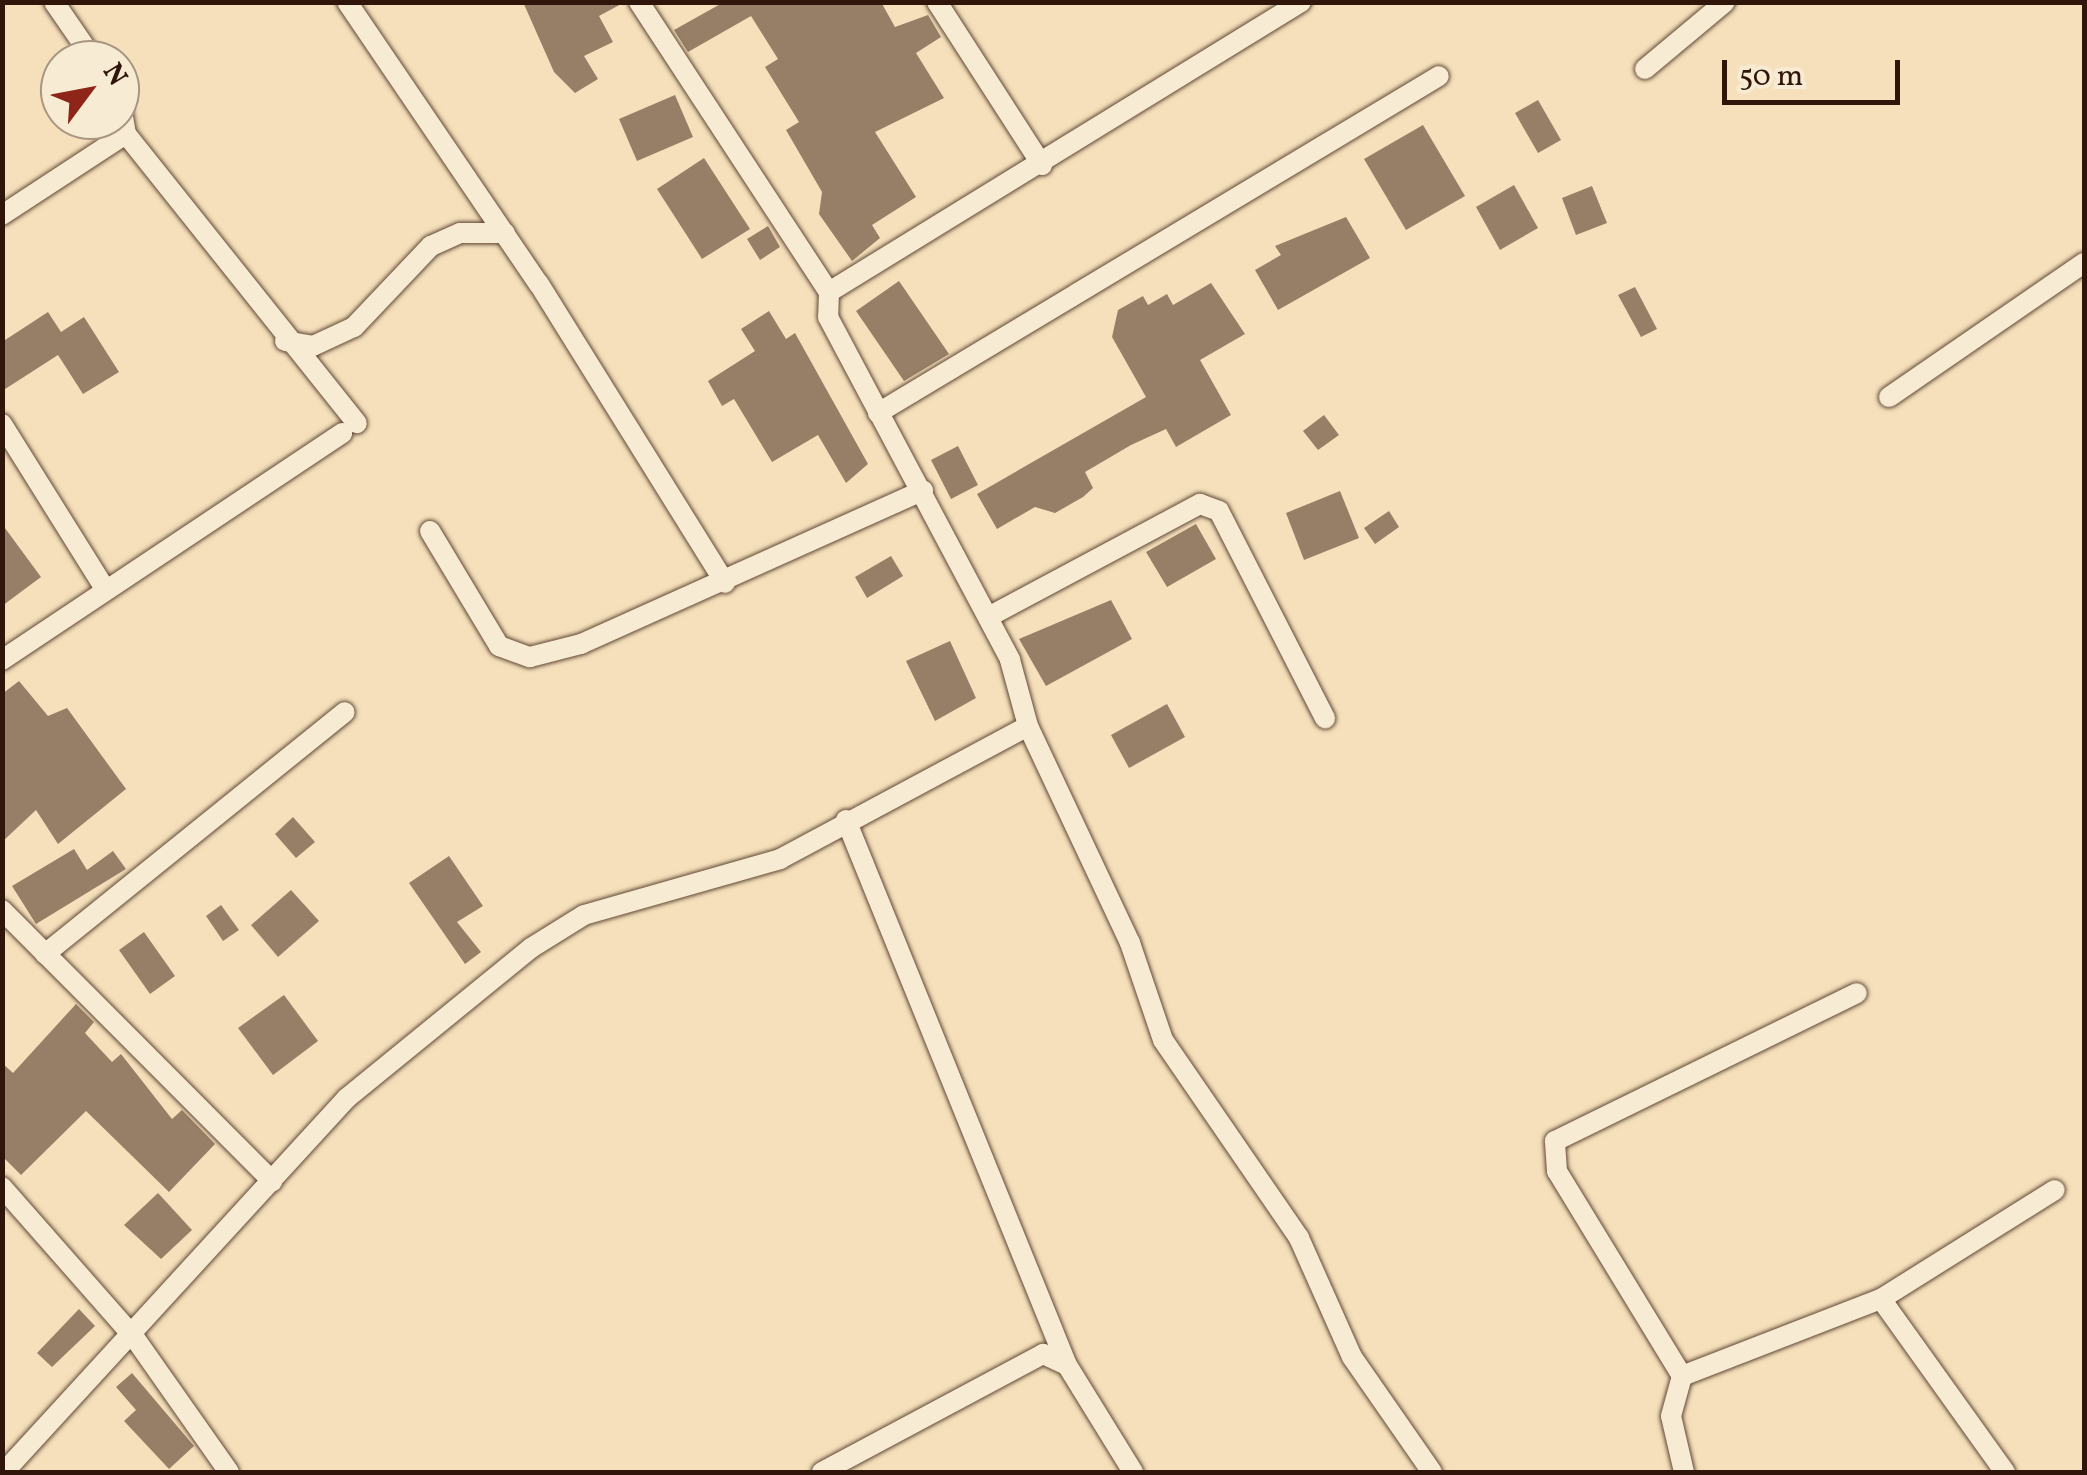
<!DOCTYPE html>
<html>
<head>
<meta charset="utf-8">
<style>
  body { margin:0 }
  #map { position:relative; width:2087px; height:1475px; overflow:hidden; background:#f5e0bb; font-family:Vollkorn,serif }
  div>[style] { position:absolute }
  .building>* { inset:0; background:#967f66 }
  .roads { filter:drop-shadow(0 0 2px #614836) drop-shadow(0 0 2px #614836) }
  .street>* { height:20px; margin:-10px; padding:0 10px; transform-origin:10px; border-radius:10px; background:#f8ebd3 }
  span { translate:-50% -50%; white-space:nowrap; text-align:center; line-height:1.15; -webkit-text-stroke:10px #f8ebd3; paint-order:stroke }
  .frame { position:absolute; inset:0; border:5px solid #30160a; pointer-events:none }
  .north { position:absolute; left:40px; top:40px; width:100px; height:100px; box-sizing:border-box; background:#f8ebd3; border:2px solid #a89683; border-radius:50%; rotate:58deg; font-size:28px; font-weight:700; line-height:40px; text-align:center; color:#30160a }
  .north::after { content:''; display:block; margin:auto; width:35px; height:45px; background:#8f2418; clip-path:polygon(50% 0,100% 100%,50% 72%,0 100%) }
  .scale { position:absolute; left:1722px; top:60px; width:178px; height:45px; box-sizing:border-box; border:5px solid #30160a; border-top:0; padding-left:12px; font-size:30px; line-height:35px; white-space:nowrap; color:#30160a; -webkit-text-stroke:8px #f8ebd3; paint-order:stroke }
</style>
</head>
<body>
<div id="map">
  <div class="building">
    <i style="clip-path:polygon(523px 2px,625px 2px,599px 16px,613px 42px,584px 56px,598px 79px,575px 93px,554px 72px)"></i>
    <i style="clip-path:polygon(724px 2px,881px 2px,895px 27px,928px 15px,941px 37px,916px 53px,944px 98px,875px 132px,916px 197px,872px 225px,880px 238px,852px 261px,819px 214px,822px 192px,786px 130px,799px 122px,765px 67px,778px 59px,751px 16px,688px 52px,674px 30px)"></i>
    <i style="clip-path:polygon(675px 95px,693px 137px,637px 161px,619px 119px)"></i>
    <i style="clip-path:polygon(1538px 100px,1561px 140px,1538px 153px,1515px 113px)"></i>
    <i style="clip-path:polygon(1423px 125px,1465px 196px,1406px 230px,1364px 159px)"></i>
    <i style="clip-path:polygon(704px 158px,750px 229px,702px 259px,657px 189px)"></i>
    <i style="clip-path:polygon(1514px 185px,1538px 228px,1500px 250px,1476px 207px)"></i>
    <i style="clip-path:polygon(1592px 186px,1607px 223px,1576px 235px,1562px 198px)"></i>
    <i style="clip-path:polygon(1346px 217px,1370px 258px,1278px 310px,1255px 270px,1281px 255px,1275px 246px)"></i>
    <i style="clip-path:polygon(768px 226px,780px 247px,760px 260px,747px 239px)"></i>
    <i style="clip-path:polygon(899px 281px,949px 354px,904px 381px,856px 311px)"></i>
    <i style="clip-path:polygon(1211px 283px,1245px 334px,1200px 360px,1231px 415px,1176px 447px,1166px 429px,1131px 445px,1085px 472px,1093px 488px,1083px 497px,1055px 513px,1035px 507px,997px 529px,977px 494px,1146px 397px,1112px 337px,1118px 310px,1143px 296px,1148px 305px,1167px 294px,1173px 305px)"></i>
    <i style="clip-path:polygon(1635px 287px,1657px 329px,1641px 337px,1618px 295px)"></i>
    <i style="clip-path:polygon(769px 311px,786px 339px,795px 333px,868px 464px,846px 483px,818px 435px,772px 462px,734px 399px,722px 406px,708px 381px,755px 351px,741px 329px)"></i>
    <i style="clip-path:polygon(48px 312px,61px 332px,84px 317px,119px 372px,83px 394px,58px 355px,2px 391px,2px 342px)"></i>
    <i style="clip-path:polygon(1324px 415px,1339px 435px,1318px 450px,1303px 431px)"></i>
    <i style="clip-path:polygon(958px 446px,978px 485px,951px 499px,931px 460px)"></i>
    <i style="clip-path:polygon(1340px 491px,1359px 538px,1304px 560px,1286px 513px)"></i>
    <i style="clip-path:polygon(1389px 511px,1399px 527px,1375px 544px,1364px 528px)"></i>
    <i style="clip-path:polygon(2px 524px,41px 577px,2px 606px)"></i>
    <i style="clip-path:polygon(1196px 524px,1216px 559px,1167px 587px,1146px 552px)"></i>
    <i style="clip-path:polygon(891px 556px,903px 576px,867px 598px,855px 577px)"></i>
    <i style="clip-path:polygon(1111px 600px,1132px 639px,1046px 686px,1019px 639px)"></i>
    <i style="clip-path:polygon(950px 641px,976px 698px,935px 721px,906px 661px)"></i>
    <i style="clip-path:polygon(19px 681px,48px 716px,67px 708px,126px 789px,58px 844px,36px 810px,2px 842px,2px 694px)"></i>
    <i style="clip-path:polygon(1167px 704px,1185px 737px,1129px 768px,1111px 735px)"></i>
    <i style="clip-path:polygon(293px 817px,315px 842px,296px 858px,275px 834px)"></i>
    <i style="clip-path:polygon(74px 849px,87px 870px,113px 851px,126px 869px,36px 924px,12px 886px)"></i>
    <i style="clip-path:polygon(449px 856px,483px 906px,457px 922px,481px 952px,465px 964px,409px 883px)"></i>
    <i style="clip-path:polygon(291px 890px,319px 921px,278px 957px,251px 925px)"></i>
    <i style="clip-path:polygon(221px 905px,239px 930px,223px 941px,206px 916px)"></i>
    <i style="clip-path:polygon(144px 932px,175px 976px,150px 994px,119px 950px)"></i>
    <i style="clip-path:polygon(284px 995px,318px 1041px,273px 1075px,238px 1028px)"></i>
    <i style="clip-path:polygon(76px 1004px,94px 1022px,85px 1033px,112px 1062px,121px 1054px,172px 1119px,182px 1110px,215px 1144px,169px 1192px,86px 1111px,21px 1175px,2px 1156px,2px 1063px,13px 1073px)"></i>
    <i style="clip-path:polygon(158px 1193px,192px 1230px,161px 1259px,124px 1225px)"></i>
    <i style="clip-path:polygon(79px 1309px,95px 1326px,52px 1367px,37px 1353px)"></i>
    <i style="clip-path:polygon(132px 1373px,194px 1446px,169px 1469px,124px 1421px,136px 1410px,116px 1387px)"></i>
  </div>
  <div class="roads">
    <div class="street">
      <i style="left:54px;top:2px;width:70px;rotate:55.4deg"></i>
      <i style="left:347px;top:2px;width:341px;rotate:55.8deg"></i>
      <i style="left:539px;top:284px;width:352px;rotate:58.1deg"></i>
      <i style="left:639px;top:2px;width:347px;rotate:56.8deg"></i>
      <i style="left:829px;top:292px;width:25px;rotate:92deg"></i>
      <i style="left:828px;top:317px;width:388px;rotate:62deg"></i>
      <i style="left:1010px;top:660px;width:68px;rotate:74.7deg"></i>
      <i style="left:1028px;top:726px;width:240px;rotate:64.8deg"></i>
      <i style="left:1130px;top:943px;width:102px;rotate:71.2deg"></i>
      <i style="left:1163px;top:1040px;width:240px;rotate:55.5deg"></i>
      <i style="left:1299px;top:1238px;width:130px;rotate:66deg"></i>
      <i style="left:1352px;top:1357px;width:140px;rotate:55.2deg"></i>
      <i style="left:937px;top:2px;width:194px;rotate:57.2deg"></i>
      <i style="left:1645px;top:69px;width:104px;rotate:-39.9deg"></i>
      <i style="left:126px;top:134px;width:370px;rotate:51.4deg"></i>
      <i style="left:2px;top:215px;width:148px;rotate:-33.2deg"></i>
      <i style="left:126px;top:134px;width:36px;rotate:-100deg"></i>
      <i style="left:829px;top:292px;width:554px;rotate:-31.57deg"></i>
      <i style="left:285px;top:341px;width:28px;rotate:10deg"></i>
      <i style="left:313px;top:346px;width:45px;rotate:-24.9deg"></i>
      <i style="left:354px;top:327px;width:112px;rotate:-46.5deg"></i>
      <i style="left:431px;top:246px;width:32px;rotate:-24deg"></i>
      <i style="left:460px;top:233px;width:45px"></i>
      <i style="left:1889px;top:397px;width:237px;rotate:-34.5deg"></i>
      <i style="left:878px;top:413px;width:654px;rotate:-30.99deg"></i>
      <i style="left:2px;top:424px;width:192px;rotate:58deg"></i>
      <i style="left:430px;top:531px;width:134px;rotate:59deg"></i>
      <i style="left:499px;top:646px;width:33px;rotate:20deg"></i>
      <i style="left:530px;top:657px;width:53px;rotate:-14.3deg"></i>
      <i style="left:581px;top:644px;width:375px;rotate:-24.2deg"></i>
      <i style="left:990px;top:616px;width:238px;rotate:-28.1deg"></i>
      <i style="left:1200px;top:504px;width:20px;rotate:20deg"></i>
      <i style="left:1219px;top:511px;width:233px;rotate:62.9deg"></i>
      <i style="left:2px;top:660px;width:409px;rotate:-33.7deg"></i>
      <i style="left:846px;top:820px;width:588px;rotate:67.93deg"></i>
      <i style="left:2px;top:910px;width:383px;rotate:45.1deg"></i>
      <i style="left:45px;top:954px;width:385px;rotate:-38.9deg"></i>
      <i style="left:2px;top:1187px;width:200px;rotate:48.7deg"></i>
      <i style="left:134px;top:1337px;width:165px;rotate:54.9deg"></i>
      <i style="left:1881px;top:1299px;width:205px;rotate:-32.1deg"></i>
      <i style="left:1682px;top:1376px;width:240px;rotate:-121.4deg"></i>
      <i style="left:1557px;top:1171px;width:30px;rotate:-94deg"></i>
      <i style="left:1555px;top:1141px;width:336px;rotate:-26.1deg"></i>
      <i style="left:4px;top:1472px;width:507px;rotate:-47.48deg"></i>
      <i style="left:347px;top:1098px;width:237px;rotate:-39.2deg"></i>
      <i style="left:531px;top:948px;width:62px;rotate:-31.9deg"></i>
      <i style="left:584px;top:915px;width:204px;rotate:-15.9deg"></i>
      <i style="left:780px;top:859px;width:281px;rotate:-28.2deg"></i>
      <i style="left:822px;top:1472px;width:251px;rotate:-28.1deg"></i>
      <i style="left:1043px;top:1354px;width:26px;rotate:25deg"></i>
      <i style="left:1067px;top:1365px;width:126px;rotate:58.3deg"></i>
      <i style="left:1684px;top:1472px;width:57px;rotate:-103.1deg"></i>
      <i style="left:1671px;top:1416px;width:41px;rotate:-74.6deg"></i>
      <i style="left:1682px;top:1376px;width:213px;rotate:-21.2deg"></i>
      <i style="left:1881px;top:1299px;width:213px;rotate:54.4deg"></i>
    </div>
  </div>
  <div class="frame"></div>
  <div class="north">N</div>
  <div class="scale">50 m</div>
</div>
</body>
</html>
